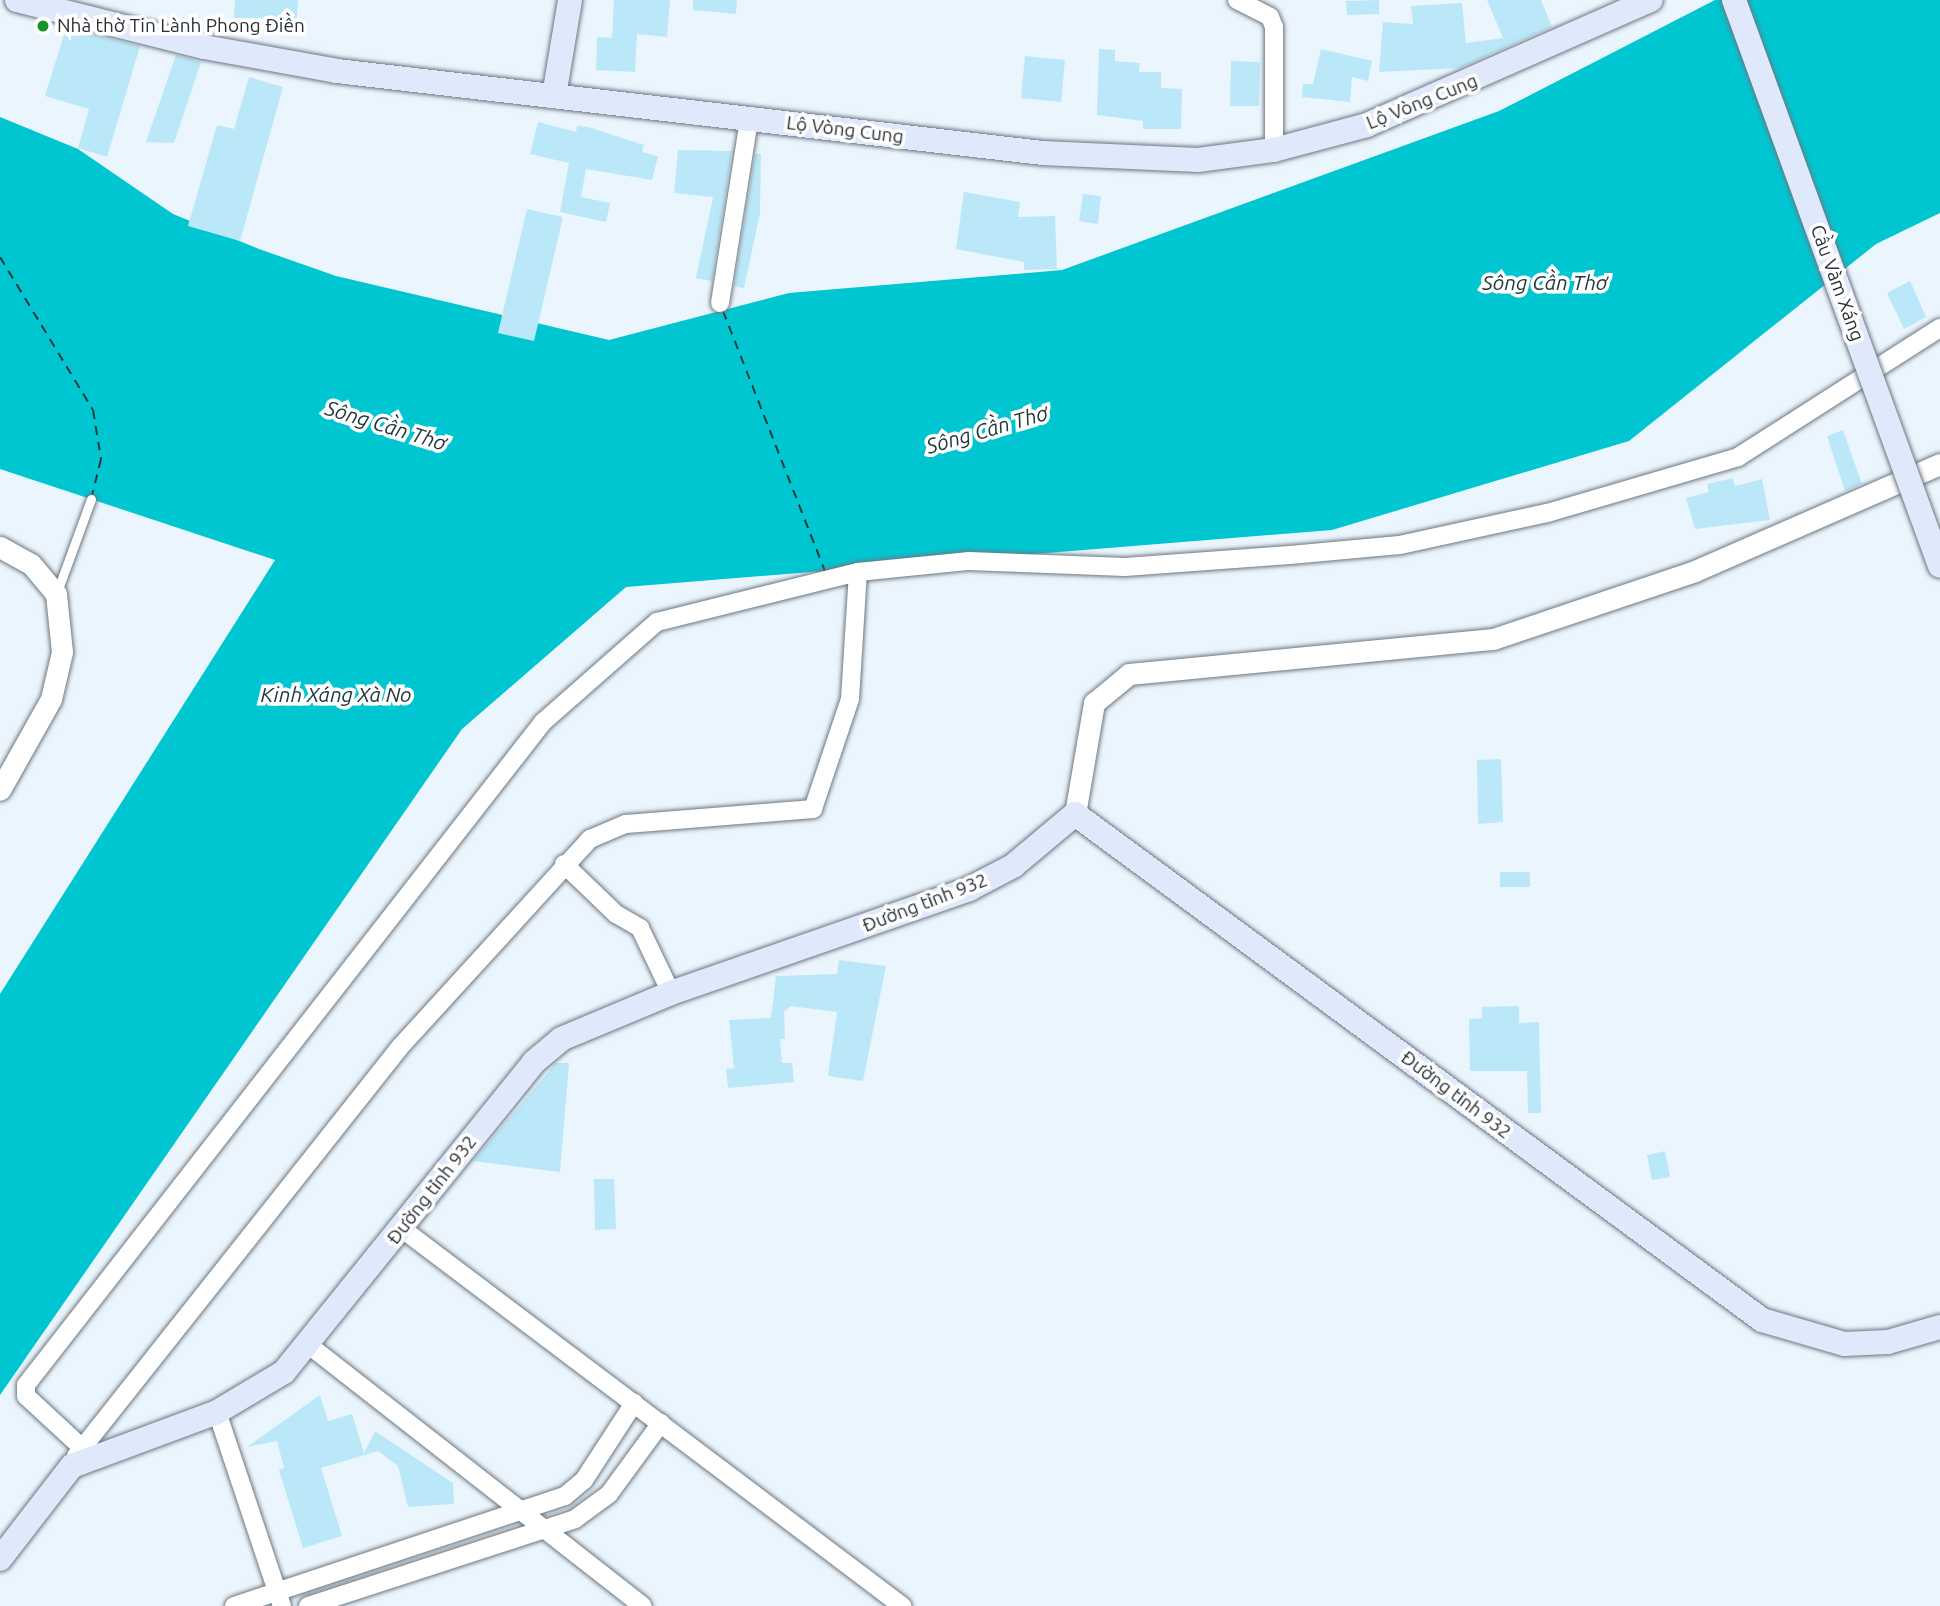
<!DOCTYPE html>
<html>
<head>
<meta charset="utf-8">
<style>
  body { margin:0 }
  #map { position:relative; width:1940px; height:1606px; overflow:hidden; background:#ebf5fd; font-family:Ubuntu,sans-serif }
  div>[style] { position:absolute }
  .water>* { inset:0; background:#00c6d2 }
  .ferry>* { height:2px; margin-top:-1px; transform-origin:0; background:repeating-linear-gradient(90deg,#203a3c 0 9px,transparent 0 16px) }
  .building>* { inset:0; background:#bbe8f8 }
  .roads { filter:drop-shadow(0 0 2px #6c7780) drop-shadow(0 0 2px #6c7780) }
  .service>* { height:9px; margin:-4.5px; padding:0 4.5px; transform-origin:4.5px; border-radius:4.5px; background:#fff }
  .minor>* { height:18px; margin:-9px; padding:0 9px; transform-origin:9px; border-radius:9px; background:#fff }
  .tertiary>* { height:21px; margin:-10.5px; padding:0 10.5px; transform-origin:10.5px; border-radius:10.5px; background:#fff }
  .secondary>* { height:24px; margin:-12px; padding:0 12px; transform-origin:12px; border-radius:12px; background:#dfe9fb }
  .bridges { filter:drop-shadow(0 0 2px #6c7780) drop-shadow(0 0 2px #6c7780) }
  .secondary-bridge>* { height:24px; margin:-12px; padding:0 12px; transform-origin:12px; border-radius:12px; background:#dfe9fb }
  .dots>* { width:19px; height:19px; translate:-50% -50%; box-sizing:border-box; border:4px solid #fff; border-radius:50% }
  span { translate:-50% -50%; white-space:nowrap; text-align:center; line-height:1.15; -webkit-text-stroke:7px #fff; paint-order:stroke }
  .poi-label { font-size:19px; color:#2b3034 }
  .left { translate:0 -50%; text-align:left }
  .street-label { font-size:19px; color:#2b3034 }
  .water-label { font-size:21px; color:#203a3c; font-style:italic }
</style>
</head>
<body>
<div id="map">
  <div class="water">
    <i style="clip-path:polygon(1715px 0,1940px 0,1940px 213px,1876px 244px,1629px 441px,1332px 530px,626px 587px,462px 729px,0 1395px,0 994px,275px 560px,0 469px,0 117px,78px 149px,173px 214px,259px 249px,336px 276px,609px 340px,789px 293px,1062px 270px,1499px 111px)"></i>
  </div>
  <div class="ferry">
    <i style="left:0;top:257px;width:179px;rotate:58.7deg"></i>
    <i style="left:93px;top:410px;width:50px;rotate:80.7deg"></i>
    <i style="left:101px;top:459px;width:37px;rotate:104deg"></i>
    <i style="left:723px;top:311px;width:279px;rotate:68.6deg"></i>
  </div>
  <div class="building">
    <i style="clip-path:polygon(235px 0,298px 0,297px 18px,234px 18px)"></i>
    <i style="clip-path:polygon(614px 0,670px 0,667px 37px,637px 34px,635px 72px,596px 70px,597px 37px,612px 38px)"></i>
    <i style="clip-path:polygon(693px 0,737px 0,736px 14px,693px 10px)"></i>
    <i style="clip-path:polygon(1379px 0,1379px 14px,1347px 15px,1346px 1px)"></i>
    <i style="clip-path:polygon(1487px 0,1541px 0,1552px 27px,1460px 68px,1379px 72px,1383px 22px,1413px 24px,1411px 6px,1462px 3px,1466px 43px,1503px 38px)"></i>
    <i style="clip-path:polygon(66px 28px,140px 46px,107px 157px,78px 148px,89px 109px,45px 96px)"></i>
    <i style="clip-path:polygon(1099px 49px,1115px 50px,1115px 61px,1140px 63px,1139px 72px,1161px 72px,1161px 88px,1182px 89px,1181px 129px,1143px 129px,1143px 121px,1097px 115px)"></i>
    <i style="clip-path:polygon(1321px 49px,1372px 61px,1368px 81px,1352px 77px,1350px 102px,1302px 97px,1303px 84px,1313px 84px)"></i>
    <i style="clip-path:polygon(176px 55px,201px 62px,174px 143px,146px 142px)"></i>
    <i style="clip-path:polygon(1025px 56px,1065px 60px,1061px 102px,1021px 98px)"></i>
    <i style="clip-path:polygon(1231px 61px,1260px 62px,1259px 106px,1230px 106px)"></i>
    <i style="clip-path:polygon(249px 77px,283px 87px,240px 241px,188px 226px,217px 125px,234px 129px)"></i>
    <i style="clip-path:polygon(538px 122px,576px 132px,577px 126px,588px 127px,644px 145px,642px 152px,658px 156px,652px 180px,586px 169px,581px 197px,610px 203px,606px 222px,560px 212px,569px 163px,530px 154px)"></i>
    <i style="clip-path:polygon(678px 150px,732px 151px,712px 281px,696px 278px,713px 197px,674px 193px)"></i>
    <i style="clip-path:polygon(755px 154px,761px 154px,760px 213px,744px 288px,734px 286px)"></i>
    <i style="clip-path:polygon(964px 192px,1020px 202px,1018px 217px,1055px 216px,1057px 269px,1024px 270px,1024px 262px,956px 249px)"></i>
    <i style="clip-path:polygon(1083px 194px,1101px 196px,1098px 224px,1079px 221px)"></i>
    <i style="clip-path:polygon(527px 209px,563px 217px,534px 341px,498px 333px)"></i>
    <i style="clip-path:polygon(1910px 281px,1926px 317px,1904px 329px,1887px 293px)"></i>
    <i style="clip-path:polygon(1843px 430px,1862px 484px,1845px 491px,1827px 436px)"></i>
    <i style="clip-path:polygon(1733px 478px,1735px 486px,1762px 479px,1770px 520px,1695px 529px,1686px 498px,1709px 492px,1707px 484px)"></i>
    <i style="clip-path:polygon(1501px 759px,1503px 822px,1478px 824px,1477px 760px)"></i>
    <i style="clip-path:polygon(1500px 872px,1530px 872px,1530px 887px,1500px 887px)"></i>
    <i style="clip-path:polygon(839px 960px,886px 966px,863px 1081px,828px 1076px,837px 1012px,791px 1006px,784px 1012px,785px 1039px,780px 1039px,782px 1063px,792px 1063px,794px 1082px,728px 1088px,726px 1069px,734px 1068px,729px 1020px,771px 1018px,776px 976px,837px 974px)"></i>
    <i style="clip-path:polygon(1519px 1006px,1519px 1023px,1539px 1022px,1541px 1113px,1528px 1113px,1527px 1071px,1470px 1071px,1469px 1019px,1482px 1018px,1482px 1007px)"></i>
    <i style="clip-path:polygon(556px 1063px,569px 1063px,560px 1172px,473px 1161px)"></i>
    <i style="clip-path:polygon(1665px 1151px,1670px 1177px,1652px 1180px,1647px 1155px)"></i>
    <i style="clip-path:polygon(594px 1179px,614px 1179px,616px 1229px,595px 1230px)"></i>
    <i style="clip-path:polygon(320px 1395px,328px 1421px,352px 1414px,364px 1453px,375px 1431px,453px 1483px,454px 1504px,408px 1507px,398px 1466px,378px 1451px,321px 1468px,342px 1536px,303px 1548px,279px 1470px,284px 1468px,277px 1441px,247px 1447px)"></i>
  </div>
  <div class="roads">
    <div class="service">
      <i style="left:57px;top:592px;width:99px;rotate:-69.9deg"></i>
    </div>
    <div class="minor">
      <i style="left:1237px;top:0;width:37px;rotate:27deg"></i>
      <i style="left:1270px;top:17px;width:11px;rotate:68deg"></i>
      <i style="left:1274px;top:27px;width:123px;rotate:90deg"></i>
      <i style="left:720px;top:303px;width:186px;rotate:-81deg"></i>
      <i style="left:564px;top:864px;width:72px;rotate:43.9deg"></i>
      <i style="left:616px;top:914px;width:28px;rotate:30deg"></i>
      <i style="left:640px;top:928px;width:72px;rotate:64.5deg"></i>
      <i style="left:401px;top:1228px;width:628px;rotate:37.03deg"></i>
      <i style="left:310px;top:1346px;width:422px;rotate:38deg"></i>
      <i style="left:217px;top:1412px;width:205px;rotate:71.5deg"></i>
      <i style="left:79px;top:1445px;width:72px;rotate:-137.2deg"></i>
      <i style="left:26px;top:1396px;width:11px;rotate:-90deg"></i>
      <i style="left:26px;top:1385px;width:841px;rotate:-52.05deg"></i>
      <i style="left:543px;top:722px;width:152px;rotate:-41.3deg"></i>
      <i style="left:657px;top:622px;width:207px;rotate:-14deg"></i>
      <i style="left:858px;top:572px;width:112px;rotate:-5.7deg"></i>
      <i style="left:969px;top:561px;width:156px;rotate:2.2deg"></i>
      <i style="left:1125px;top:567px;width:165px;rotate:-4.2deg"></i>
      <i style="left:1290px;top:555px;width:110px;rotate:-5.2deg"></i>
      <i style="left:1400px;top:545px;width:150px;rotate:-12.3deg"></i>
      <i style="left:1547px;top:513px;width:199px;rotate:-16.3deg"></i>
      <i style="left:1738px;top:457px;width:240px;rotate:-32.6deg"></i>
      <i style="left:76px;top:1456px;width:522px;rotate:-51.61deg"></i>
      <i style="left:400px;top:1047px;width:282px;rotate:-47.6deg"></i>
      <i style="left:590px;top:839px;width:39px;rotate:-23deg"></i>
      <i style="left:626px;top:824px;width:188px;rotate:-4.6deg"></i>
      <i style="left:813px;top:809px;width:116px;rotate:-71.4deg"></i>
      <i style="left:850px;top:699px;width:127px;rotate:-86.4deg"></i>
      <i style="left:234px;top:1606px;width:349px;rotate:-18.4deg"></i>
      <i style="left:565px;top:1496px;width:25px;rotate:-40deg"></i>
      <i style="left:584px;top:1480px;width:92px;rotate:-57deg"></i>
      <i style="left:308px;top:1606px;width:281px;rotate:-18deg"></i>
      <i style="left:575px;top:1519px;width:42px;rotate:-36.3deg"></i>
      <i style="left:609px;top:1494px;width:88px;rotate:-53.8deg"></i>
    </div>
    <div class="tertiary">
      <i style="left:0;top:547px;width:35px;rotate:29deg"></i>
      <i style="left:31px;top:564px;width:39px;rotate:50deg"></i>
      <i style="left:56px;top:594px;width:58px;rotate:84.1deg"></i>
      <i style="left:62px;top:652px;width:48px;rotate:103.2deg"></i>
      <i style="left:51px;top:699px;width:104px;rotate:119.3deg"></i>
      <i style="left:1075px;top:814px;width:113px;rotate:-80.3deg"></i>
      <i style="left:1094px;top:703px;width:45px;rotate:-39.6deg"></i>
      <i style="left:1129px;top:674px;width:366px;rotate:-5.5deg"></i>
      <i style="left:1493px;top:639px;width:213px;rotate:-18.6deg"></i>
      <i style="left:1695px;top:571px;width:267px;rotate:-23.6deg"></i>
    </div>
    <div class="secondary">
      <i style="left:17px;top:0;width:193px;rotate:14.1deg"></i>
      <i style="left:204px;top:47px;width:135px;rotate:10.2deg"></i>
      <i style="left:337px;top:71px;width:710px;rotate:6.63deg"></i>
      <i style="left:1042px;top:153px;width:156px;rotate:2.6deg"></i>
      <i style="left:1198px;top:160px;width:77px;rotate:-7.5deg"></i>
      <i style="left:1274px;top:150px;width:96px;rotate:-15deg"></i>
      <i style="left:1367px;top:125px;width:310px;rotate:-23.8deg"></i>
      <i style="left:554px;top:96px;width:97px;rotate:-80.5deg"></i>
      <i style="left:0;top:1559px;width:118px;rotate:-52.3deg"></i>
      <i style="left:72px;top:1466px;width:155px;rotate:-20.4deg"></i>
      <i style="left:217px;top:1412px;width:78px;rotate:-30.8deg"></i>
      <i style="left:284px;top:1372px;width:398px;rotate:-51.1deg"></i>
      <i style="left:534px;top:1062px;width:35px;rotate:-40deg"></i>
      <i style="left:561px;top:1039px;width:119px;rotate:-22.7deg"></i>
      <i style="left:671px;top:993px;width:316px;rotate:-19.2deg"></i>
      <i style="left:969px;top:889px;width:50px;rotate:-27.6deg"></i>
      <i style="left:1013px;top:866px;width:81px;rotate:-40deg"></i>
      <i style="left:1075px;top:814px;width:853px;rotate:36.37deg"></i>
      <i style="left:1762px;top:1320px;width:85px;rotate:16.3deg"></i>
      <i style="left:1844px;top:1344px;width:44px;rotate:-2.6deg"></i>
      <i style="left:1888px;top:1342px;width:54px;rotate:-16.1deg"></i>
    </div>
  </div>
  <div class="bridges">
    <div class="secondary-bridge">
      <i style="left:1734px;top:0;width:602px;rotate:70deg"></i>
    </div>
  </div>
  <div class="dots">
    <i style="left:43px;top:26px;background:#139529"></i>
  </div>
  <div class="poi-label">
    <span class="left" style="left:57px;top:26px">Nhà thờ Tin Lành Phong Điền</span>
  </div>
  <div class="street-label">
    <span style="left:1422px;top:102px;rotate:-22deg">Lộ Vòng Cung</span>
    <span style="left:845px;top:130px;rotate:7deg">Lộ Vòng Cung</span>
    <span style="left:1837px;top:283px;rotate:70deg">Cầu Vàm Xáng</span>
    <span style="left:925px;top:903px;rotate:-21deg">Đường tỉnh 932</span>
    <span style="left:1456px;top:1095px;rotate:37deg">Đường tỉnh 932</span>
    <span style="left:432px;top:1190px;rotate:-52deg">Đường tỉnh 932</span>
  </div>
  <div class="water-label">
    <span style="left:1545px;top:282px">Sông Cần Thơ</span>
    <span style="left:386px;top:425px;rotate:17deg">Sông Cần Thơ</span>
    <span style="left:987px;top:429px;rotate:-16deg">Sông Cần Thơ</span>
    <span style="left:336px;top:694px">Kinh Xáng Xà No</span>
  </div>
</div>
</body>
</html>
